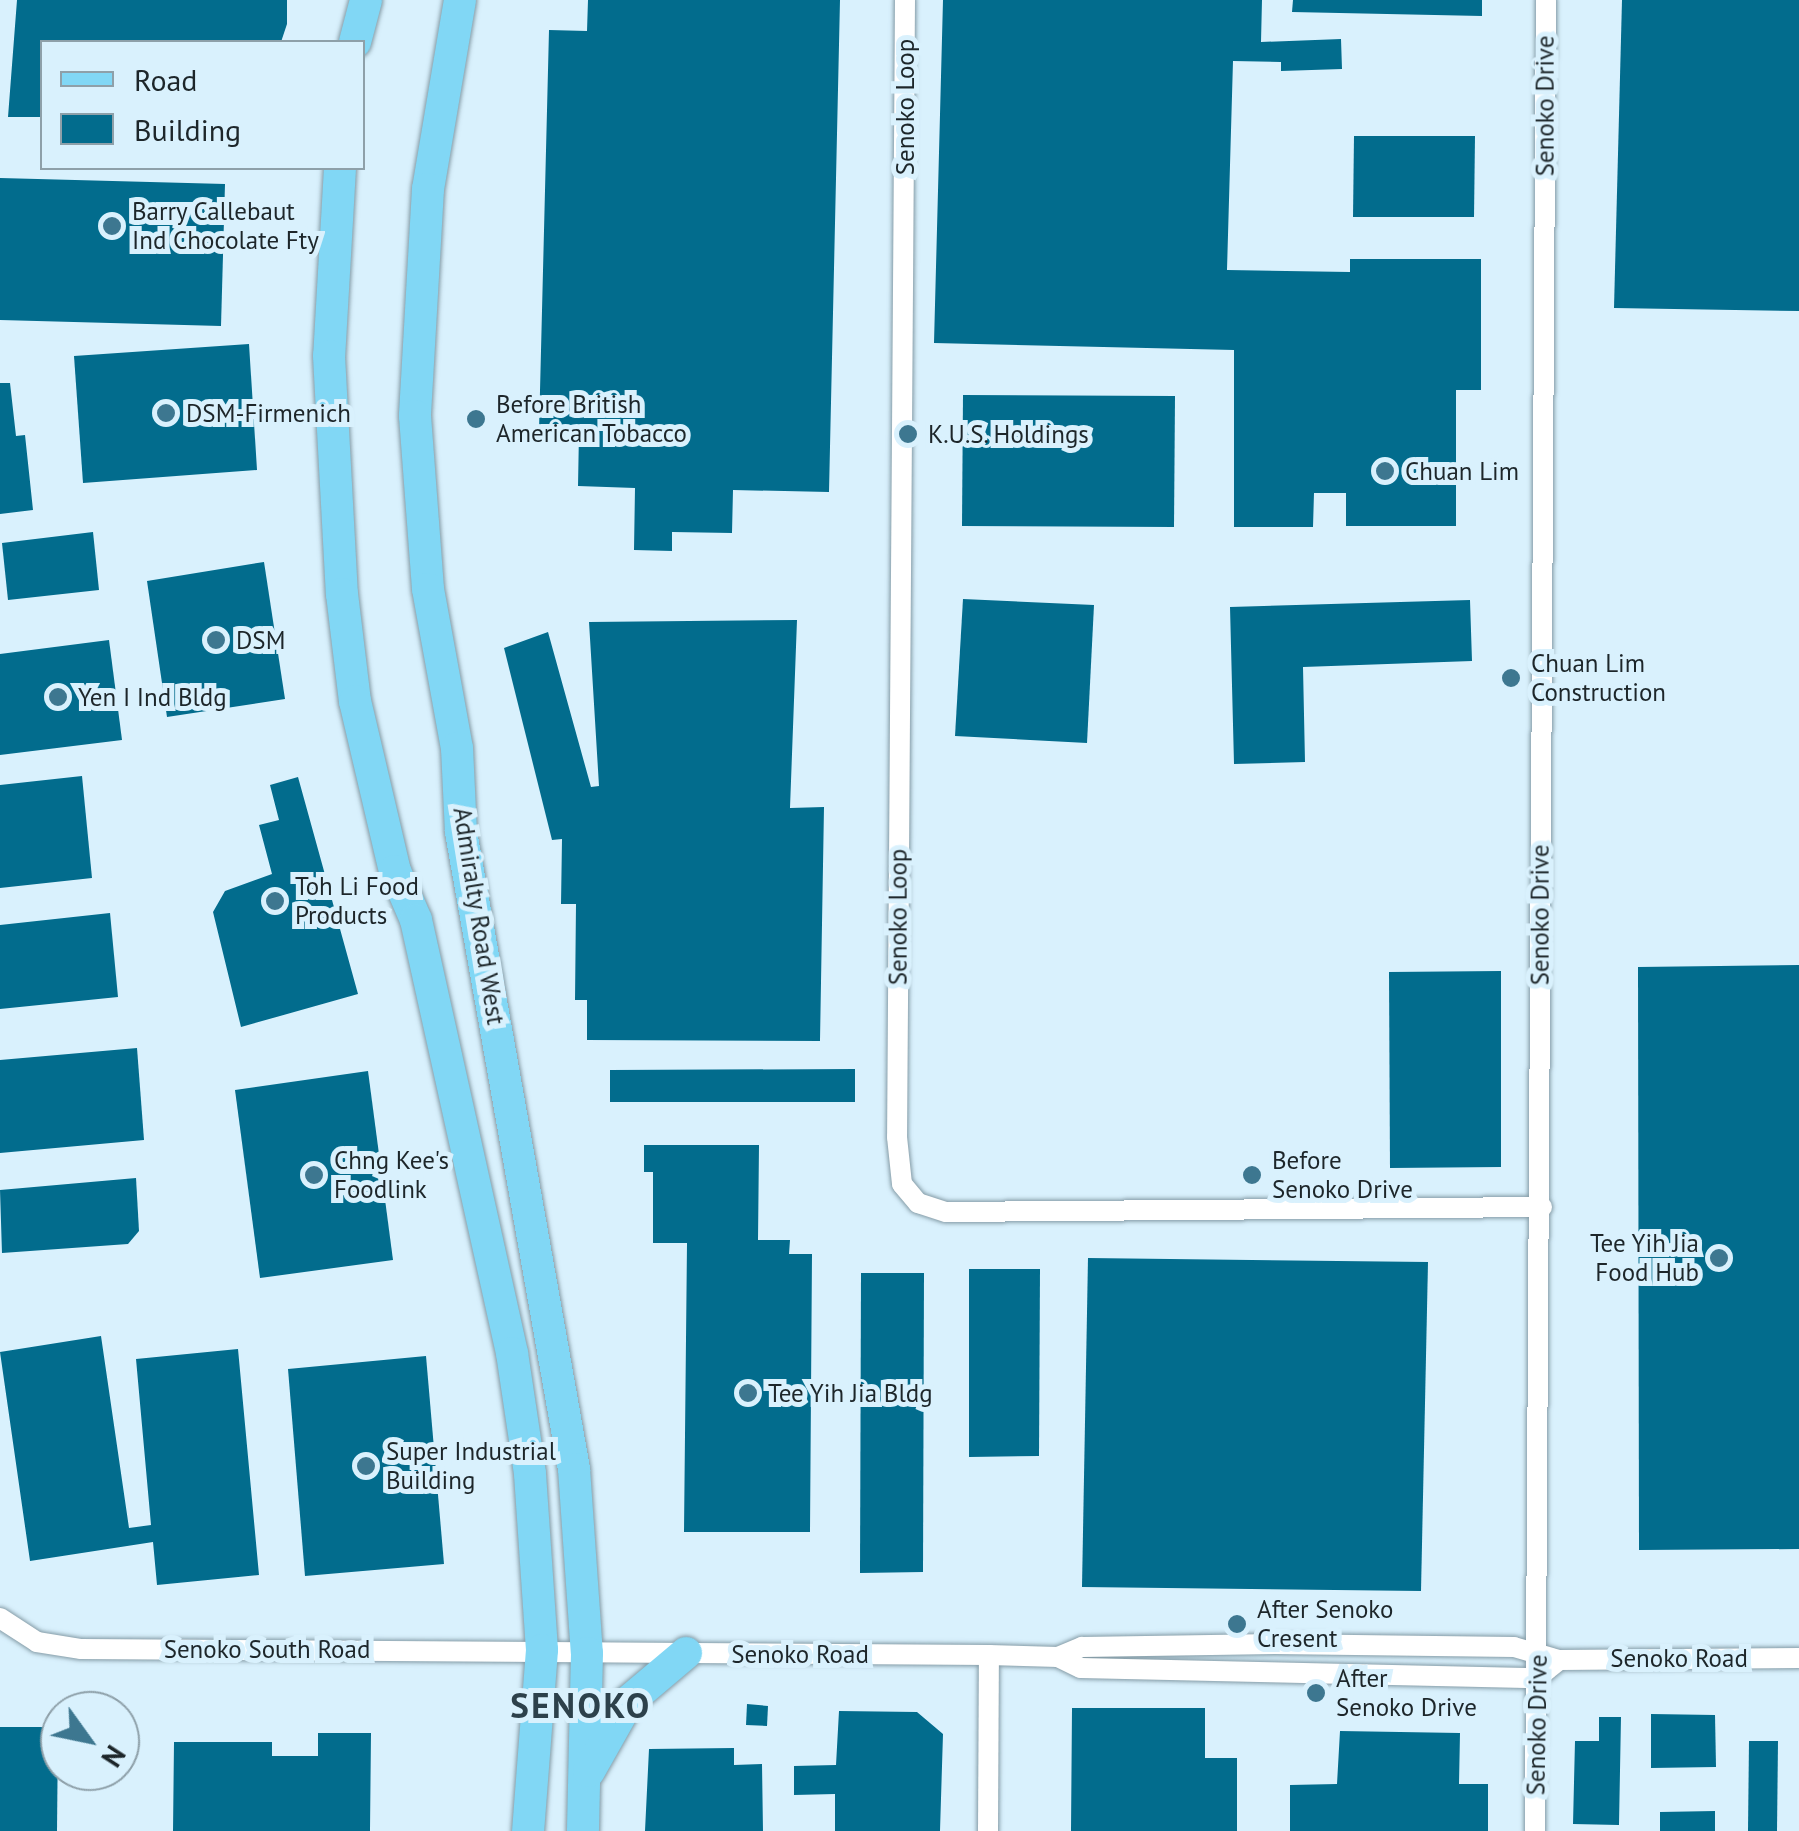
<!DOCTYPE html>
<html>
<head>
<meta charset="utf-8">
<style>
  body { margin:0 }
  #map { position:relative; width:1799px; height:1831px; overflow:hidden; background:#d9f1fd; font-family:"PT Sans",sans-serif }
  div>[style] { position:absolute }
  .building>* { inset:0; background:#026c8d }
  .roads { filter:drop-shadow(0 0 2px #859ca7) drop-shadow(0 0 2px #859ca7) }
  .street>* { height:20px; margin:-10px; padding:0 10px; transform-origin:10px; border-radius:10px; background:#fff }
  .primary>* { height:32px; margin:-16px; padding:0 16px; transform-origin:16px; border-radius:16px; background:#81d7f5 }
  .dots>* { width:28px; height:28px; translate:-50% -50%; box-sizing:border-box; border:5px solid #d9f1fd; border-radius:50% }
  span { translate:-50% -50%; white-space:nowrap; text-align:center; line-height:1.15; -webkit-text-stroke:10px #d9f1fd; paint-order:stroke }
  .street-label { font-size:25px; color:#1d262a }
  .poi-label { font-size:25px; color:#1d262a }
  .left { translate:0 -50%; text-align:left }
  .right { translate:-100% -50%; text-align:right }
  .district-label { font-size:35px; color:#2d414b; font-weight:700; letter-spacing:2.5px }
  .legend { position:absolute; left:40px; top:40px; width:325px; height:130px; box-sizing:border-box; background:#d9f1fd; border:2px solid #8ea0a9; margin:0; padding:12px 18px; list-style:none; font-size:30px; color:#1d262a }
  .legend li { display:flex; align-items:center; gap:20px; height:50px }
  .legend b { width:50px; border:2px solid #8ea0a9 }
  .north { position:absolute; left:40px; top:1691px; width:100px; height:100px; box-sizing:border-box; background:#d9f1fd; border:2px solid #8ea0a9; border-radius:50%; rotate:123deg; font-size:28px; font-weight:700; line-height:40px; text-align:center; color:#1d262a }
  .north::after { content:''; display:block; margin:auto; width:35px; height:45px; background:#3d7790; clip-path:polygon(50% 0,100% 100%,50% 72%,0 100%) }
</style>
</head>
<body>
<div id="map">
  <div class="building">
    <i style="clip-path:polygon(17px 0,287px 0,287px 24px,281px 42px,42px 42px,42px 117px,8px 117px)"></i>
    <i style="clip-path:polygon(588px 0,840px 0,829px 492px,733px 490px,732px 533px,672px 532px,672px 551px,634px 550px,635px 488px,578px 486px,579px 432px,539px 431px,549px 30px,587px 31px)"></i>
    <i style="clip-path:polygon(943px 0,1262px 0,1261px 42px,1341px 39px,1342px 69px,1281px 71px,1281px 62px,1233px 61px,1227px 270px,1350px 272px,1350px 259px,1481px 259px,1481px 390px,1456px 390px,1456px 526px,1346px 526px,1346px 493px,1314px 493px,1313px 527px,1234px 527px,1234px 350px,934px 343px)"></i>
    <i style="clip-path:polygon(1293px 0,1482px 0,1482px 16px,1292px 12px)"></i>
    <i style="clip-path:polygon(1622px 0,1799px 0,1799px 311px,1614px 308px)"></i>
    <i style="clip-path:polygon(1354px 136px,1475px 136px,1474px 217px,1353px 217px)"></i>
    <i style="clip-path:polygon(0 178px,225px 184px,221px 326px,0 320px)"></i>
    <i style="clip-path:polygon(249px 344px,257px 470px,83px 483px,74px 356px)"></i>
    <i style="clip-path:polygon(0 383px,10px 383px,16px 436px,25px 435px,33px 510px,0 514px)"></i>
    <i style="clip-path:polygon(963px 395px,1175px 396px,1174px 527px,962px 526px)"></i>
    <i style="clip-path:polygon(93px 532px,99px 590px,8px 600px,2px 543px)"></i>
    <i style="clip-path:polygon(264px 562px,285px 699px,167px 717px,147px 581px)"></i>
    <i style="clip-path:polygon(963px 599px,1094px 605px,1087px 743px,955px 736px)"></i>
    <i style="clip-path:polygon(1470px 600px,1472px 661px,1303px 667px,1305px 762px,1234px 764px,1230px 607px)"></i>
    <i style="clip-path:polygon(797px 620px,790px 808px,824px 807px,820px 1041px,587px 1040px,587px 1000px,575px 1000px,576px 904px,561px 904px,562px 839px,552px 840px,504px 648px,548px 632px,591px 787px,599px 786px,589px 622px)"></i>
    <i style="clip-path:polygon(109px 640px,122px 740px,0 755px,0 654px)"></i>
    <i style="clip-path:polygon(82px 776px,92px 878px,0 888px,0 785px)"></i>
    <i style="clip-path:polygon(298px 777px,358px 994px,241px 1027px,213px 912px,225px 891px,272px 874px,259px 825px,279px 820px,270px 785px)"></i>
    <i style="clip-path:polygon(110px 913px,118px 997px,0 1009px,0 925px)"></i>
    <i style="clip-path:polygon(1799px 965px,1799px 1549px,1639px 1550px,1638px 967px)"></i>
    <i style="clip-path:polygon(1501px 971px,1501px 1167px,1390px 1168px,1389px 972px)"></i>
    <i style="clip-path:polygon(137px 1048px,144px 1140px,0 1153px,0 1060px)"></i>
    <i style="clip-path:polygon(855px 1069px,855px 1102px,610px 1102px,610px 1070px)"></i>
    <i style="clip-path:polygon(368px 1071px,393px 1260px,260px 1278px,235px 1090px)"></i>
    <i style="clip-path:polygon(644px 1145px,759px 1145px,758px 1240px,790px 1240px,789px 1254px,812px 1254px,810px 1532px,684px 1532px,687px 1243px,653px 1243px,653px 1172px,644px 1172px)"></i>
    <i style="clip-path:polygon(136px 1178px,139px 1231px,128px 1244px,2px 1253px,0 1190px)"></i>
    <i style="clip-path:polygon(1088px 1258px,1428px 1262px,1421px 1591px,1082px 1587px)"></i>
    <i style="clip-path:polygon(969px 1269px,1040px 1269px,1039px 1456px,969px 1457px)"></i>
    <i style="clip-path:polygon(861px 1273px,924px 1273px,923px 1572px,860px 1573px)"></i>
    <i style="clip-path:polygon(101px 1336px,129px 1528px,151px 1525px,136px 1359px,238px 1349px,259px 1575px,157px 1585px,153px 1542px,30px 1561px,0 1352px)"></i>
    <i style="clip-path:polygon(426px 1356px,444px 1564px,305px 1576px,288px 1369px)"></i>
    <i style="clip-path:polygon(747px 1704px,768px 1706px,767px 1726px,746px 1725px)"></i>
    <i style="clip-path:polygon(1072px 1708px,1205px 1708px,1205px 1758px,1237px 1758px,1237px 1831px,1071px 1831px)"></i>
    <i style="clip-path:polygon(839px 1711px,917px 1712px,943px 1734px,940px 1831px,835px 1831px,835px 1794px,794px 1795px,794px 1766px,836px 1765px)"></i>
    <i style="clip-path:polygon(1651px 1714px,1715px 1715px,1716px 1767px,1651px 1768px)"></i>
    <i style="clip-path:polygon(1599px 1717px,1621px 1717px,1619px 1825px,1573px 1824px,1575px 1741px,1599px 1741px)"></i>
    <i style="clip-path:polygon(0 1727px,58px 1727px,57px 1831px,0 1831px)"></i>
    <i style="clip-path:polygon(1340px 1731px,1460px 1733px,1459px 1784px,1488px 1784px,1488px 1831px,1290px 1831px,1290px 1785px,1337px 1784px)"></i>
    <i style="clip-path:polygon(318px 1733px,371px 1733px,370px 1831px,173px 1831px,174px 1742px,272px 1742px,272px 1756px,318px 1756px)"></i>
    <i style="clip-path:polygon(1749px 1741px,1778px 1741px,1777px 1831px,1748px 1831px)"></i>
    <i style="clip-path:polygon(734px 1748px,734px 1765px,762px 1764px,763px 1831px,645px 1831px,649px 1749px)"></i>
    <i style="clip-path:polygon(1715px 1811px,1715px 1831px,1660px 1831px,1660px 1812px)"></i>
  </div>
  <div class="roads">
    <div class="street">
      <i style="left:905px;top:0;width:1137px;rotate:90.4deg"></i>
      <i style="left:897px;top:1137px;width:47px;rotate:83.9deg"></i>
      <i style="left:902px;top:1184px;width:25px;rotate:50deg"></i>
      <i style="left:918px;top:1203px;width:29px;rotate:18deg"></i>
      <i style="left:946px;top:1212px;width:596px;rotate:-0.48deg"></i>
      <i style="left:0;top:1618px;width:44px;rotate:33deg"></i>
      <i style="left:37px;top:1642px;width:45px;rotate:9deg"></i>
      <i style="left:81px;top:1649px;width:908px;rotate:0.38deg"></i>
      <i style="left:989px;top:1655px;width:69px;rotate:1.7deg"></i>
      <i style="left:1058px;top:1657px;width:25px;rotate:26deg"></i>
      <i style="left:1081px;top:1668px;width:456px;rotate:1.3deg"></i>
      <i style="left:1537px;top:1678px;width:28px;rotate:-39deg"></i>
      <i style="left:1058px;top:1657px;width:26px;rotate:-23deg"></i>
      <i style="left:1082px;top:1647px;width:193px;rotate:-0.9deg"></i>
      <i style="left:1275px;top:1644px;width:239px;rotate:0.7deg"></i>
      <i style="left:1514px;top:1647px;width:47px;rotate:16.1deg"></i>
      <i style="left:1559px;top:1660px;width:240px;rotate:-0.5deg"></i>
      <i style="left:988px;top:1831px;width:176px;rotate:-89.7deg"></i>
      <i style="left:1535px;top:1831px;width:1831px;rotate:-89.66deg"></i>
    </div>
    <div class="primary">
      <i style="left:460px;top:0;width:192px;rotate:99.6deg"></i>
      <i style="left:428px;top:189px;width:227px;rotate:93.3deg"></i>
      <i style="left:415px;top:416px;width:173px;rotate:85.7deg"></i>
      <i style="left:428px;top:589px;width:162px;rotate:79.7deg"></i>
      <i style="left:457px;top:748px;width:84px;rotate:87.3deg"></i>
      <i style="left:461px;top:832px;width:647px;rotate:79.94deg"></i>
      <i style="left:574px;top:1469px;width:184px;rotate:86deg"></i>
      <i style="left:587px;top:1653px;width:178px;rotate:91.3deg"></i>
      <i style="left:355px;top:42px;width:43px;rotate:-75.3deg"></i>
      <i style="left:340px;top:168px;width:188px;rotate:93.3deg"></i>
      <i style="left:329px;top:356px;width:238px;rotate:86.9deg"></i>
      <i style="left:342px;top:594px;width:108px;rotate:83.1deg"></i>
      <i style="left:355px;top:701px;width:175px;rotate:76.8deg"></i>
      <i style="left:395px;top:871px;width:53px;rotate:66.8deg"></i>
      <i style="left:416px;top:920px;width:444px;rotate:77.5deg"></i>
      <i style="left:512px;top:1353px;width:122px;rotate:81.5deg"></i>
      <i style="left:530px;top:1474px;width:176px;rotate:86.1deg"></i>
      <i style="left:542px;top:1650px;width:182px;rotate:94.4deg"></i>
      <i style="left:589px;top:1771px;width:79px;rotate:-60.5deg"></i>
      <i style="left:628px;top:1702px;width:76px;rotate:-40.2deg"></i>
    </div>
  </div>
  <div class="dots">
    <i style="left:112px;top:226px;background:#3d7790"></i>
    <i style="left:166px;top:413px;background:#3d7790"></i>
    <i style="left:476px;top:419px;background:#3d7790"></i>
    <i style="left:908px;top:434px;background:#3d7790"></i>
    <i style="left:1385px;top:471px;background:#3d7790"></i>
    <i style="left:216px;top:640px;background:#3d7790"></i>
    <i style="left:1511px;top:678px;background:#3d7790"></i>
    <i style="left:58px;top:697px;background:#3d7790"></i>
    <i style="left:275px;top:901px;background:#3d7790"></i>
    <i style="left:314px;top:1175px;background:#3d7790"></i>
    <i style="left:1252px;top:1175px;background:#3d7790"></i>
    <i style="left:1719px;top:1258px;background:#3d7790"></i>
    <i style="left:748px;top:1393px;background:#3d7790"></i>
    <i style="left:366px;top:1466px;background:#3d7790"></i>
    <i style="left:1237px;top:1624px;background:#3d7790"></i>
    <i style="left:1316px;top:1693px;background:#3d7790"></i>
  </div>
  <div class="street-label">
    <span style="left:1545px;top:106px;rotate:-90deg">Senoko Drive</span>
    <span style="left:905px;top:107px;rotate:-90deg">Senoko Loop</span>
    <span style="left:1540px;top:915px;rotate:-90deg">Senoko Drive</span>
    <span style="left:479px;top:916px;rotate:81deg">Admiralty Road West</span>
    <span style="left:898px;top:917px;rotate:-90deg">Senoko Loop</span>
    <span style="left:267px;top:1649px">Senoko South Road</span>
    <span style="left:800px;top:1654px">Senoko Road</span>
    <span style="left:1679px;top:1658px">Senoko Road</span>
    <span style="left:1537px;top:1725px;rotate:-89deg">Senoko Drive</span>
  </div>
  <div class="poi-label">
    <span class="left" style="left:132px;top:226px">Barry Callebaut<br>Ind Chocolate Fty</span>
    <span class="left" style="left:496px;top:419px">Before British<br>American Tobacco</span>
    <span class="left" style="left:186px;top:413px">DSM-Firmenich</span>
    <span class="left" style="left:928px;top:434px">K.U.S. Holdings</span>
    <span class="left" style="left:1405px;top:471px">Chuan Lim</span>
    <span class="left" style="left:236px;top:640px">DSM</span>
    <span class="left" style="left:1531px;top:678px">Chuan Lim<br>Construction</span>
    <span class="left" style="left:78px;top:697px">Yen I Ind Bldg</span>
    <span class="left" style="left:295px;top:901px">Toh Li Food<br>Products</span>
    <span class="left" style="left:334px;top:1175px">Chng Kee's<br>Foodlink</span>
    <span class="left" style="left:1272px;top:1175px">Before<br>Senoko Drive</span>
    <span class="right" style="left:1699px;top:1258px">Tee Yih Jia<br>Food Hub</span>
    <span class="left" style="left:768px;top:1393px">Tee Yih Jia Bldg</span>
    <span class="left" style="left:386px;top:1466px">Super Industrial<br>Building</span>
    <span class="left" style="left:1257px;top:1624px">After Senoko<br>Cresent</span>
    <span class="left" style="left:1336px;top:1693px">After<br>Senoko Drive</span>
  </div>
  <div class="district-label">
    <span style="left:581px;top:1705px">SENOKO</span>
  </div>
  <ul class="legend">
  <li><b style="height:12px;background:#81d7f5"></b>Road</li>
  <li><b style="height:28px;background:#026c8d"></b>Building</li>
  </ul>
  <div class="north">N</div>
</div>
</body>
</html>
